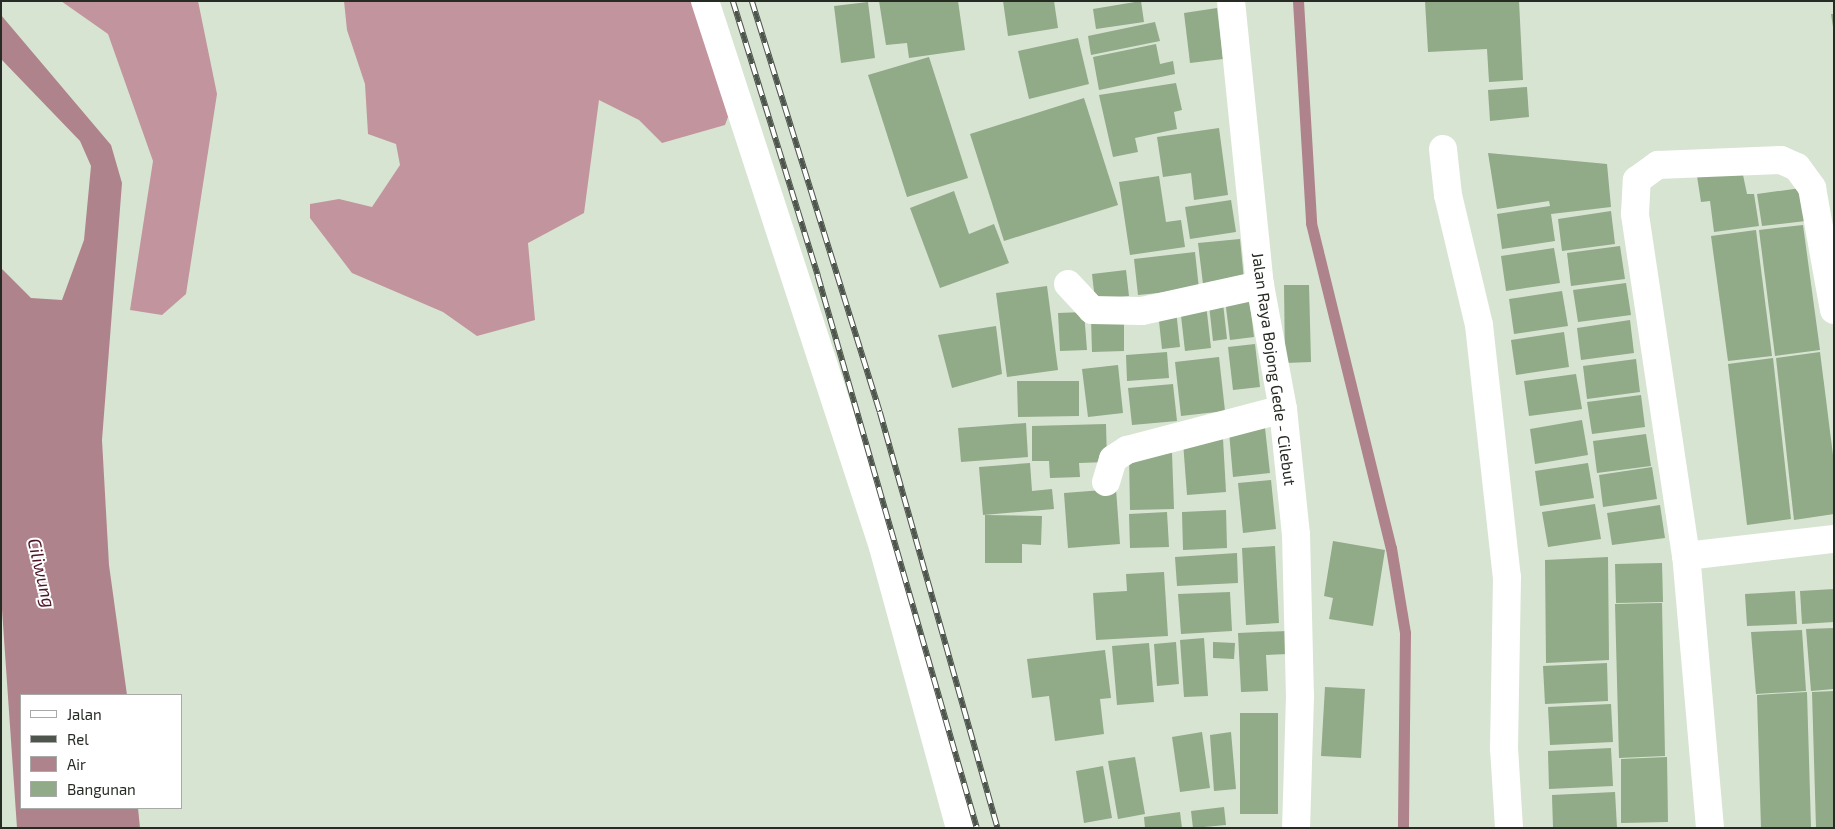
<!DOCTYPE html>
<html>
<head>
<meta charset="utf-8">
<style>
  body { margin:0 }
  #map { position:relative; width:1835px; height:829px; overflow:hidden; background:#d7e4d2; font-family:"Exo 2",sans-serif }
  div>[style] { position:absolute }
  .forest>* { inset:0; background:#c2949d }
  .water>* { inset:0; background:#af838b }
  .stream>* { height:11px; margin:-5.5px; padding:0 5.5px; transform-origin:5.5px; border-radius:5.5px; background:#af838b }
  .building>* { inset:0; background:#91aa87 }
  .street>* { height:28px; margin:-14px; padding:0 14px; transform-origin:14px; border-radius:14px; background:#fff }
  .secondary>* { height:28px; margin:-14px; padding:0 14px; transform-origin:14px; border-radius:14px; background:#fff }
  .rail>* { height:5.5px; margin-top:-2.75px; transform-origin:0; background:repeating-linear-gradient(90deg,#fff 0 11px,#4e554c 0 22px); box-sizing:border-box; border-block:1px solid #4e554c }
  span { translate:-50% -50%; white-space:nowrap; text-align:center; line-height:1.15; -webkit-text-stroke:4px #fff; paint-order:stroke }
  .street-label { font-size:16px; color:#262b24 }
  .water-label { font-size:18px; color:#4e1526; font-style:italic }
  .frame { position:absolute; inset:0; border:2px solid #262b24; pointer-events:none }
  .legend { position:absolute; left:20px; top:694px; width:162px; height:115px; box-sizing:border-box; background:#fff; border:1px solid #a8aaa7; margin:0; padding:6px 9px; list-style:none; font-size:15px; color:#262b24 }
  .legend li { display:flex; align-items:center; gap:10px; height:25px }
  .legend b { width:25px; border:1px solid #a8aaa7 }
</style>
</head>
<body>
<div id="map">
  <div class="forest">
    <i style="clip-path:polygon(61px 1px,198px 1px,217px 94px,186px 294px,162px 315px,130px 310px,153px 161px,108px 34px)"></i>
    <i style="clip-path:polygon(344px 1px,712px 1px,738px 90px,725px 125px,662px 143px,639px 120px,599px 100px,584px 213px,528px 243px,535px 320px,477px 336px,443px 312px,352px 273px,310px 218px,310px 204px,339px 199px,372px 207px,400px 165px,396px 144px,368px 134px,365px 84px,347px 30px)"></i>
  </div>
  <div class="water">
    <i style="clip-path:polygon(1px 15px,111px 145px,122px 183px,102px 440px,109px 565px,127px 695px,21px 695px,21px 808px,138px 808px,140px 828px,17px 828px,1px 595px,1px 268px,31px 298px,62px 300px,84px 240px,91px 166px,80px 141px,1px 59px)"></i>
  </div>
  <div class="stream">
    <i style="left:1298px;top:1px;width:222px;rotate:86.6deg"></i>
    <i style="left:1311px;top:223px;width:335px;rotate:76.2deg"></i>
    <i style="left:1391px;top:548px;width:86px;rotate:80.6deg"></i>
    <i style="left:1405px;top:633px;width:195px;rotate:90.6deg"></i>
  </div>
  <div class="building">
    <i style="clip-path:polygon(879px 1px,958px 1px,965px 50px,909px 58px,907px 43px,886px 45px)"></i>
    <i style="clip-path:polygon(1003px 1px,1054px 1px,1058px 28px,1008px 36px)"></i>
    <i style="clip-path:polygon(1141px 1px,1144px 22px,1096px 29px,1093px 9px)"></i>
    <i style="clip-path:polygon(1425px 1px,1519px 1px,1523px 80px,1489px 82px,1487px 49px,1428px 52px)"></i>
    <i style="clip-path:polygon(868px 2px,875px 58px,841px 63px,834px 6px)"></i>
    <i style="clip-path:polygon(1217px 8px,1223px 59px,1190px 63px,1184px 13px)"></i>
    <i style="clip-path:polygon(1831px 14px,1834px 14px,1834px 27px,1833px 27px)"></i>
    <i style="clip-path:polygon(1155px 22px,1160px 41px,1091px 55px,1088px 36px)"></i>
    <i style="clip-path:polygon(1078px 38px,1089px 84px,1029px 99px,1018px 51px)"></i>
    <i style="clip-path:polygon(1156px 44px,1160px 64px,1173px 61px,1175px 74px,1099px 90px,1093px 57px)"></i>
    <i style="clip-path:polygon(929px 57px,968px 178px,907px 197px,868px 75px)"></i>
    <i style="clip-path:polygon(1176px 83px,1182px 110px,1174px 112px,1177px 129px,1135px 138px,1138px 152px,1113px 157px,1099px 95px)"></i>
    <i style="clip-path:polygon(1527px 87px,1529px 117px,1490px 121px,1488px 90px)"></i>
    <i style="clip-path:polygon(1084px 98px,1118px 205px,1004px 241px,970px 134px)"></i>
    <i style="clip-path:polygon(1219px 128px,1228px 195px,1194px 200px,1191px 173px,1163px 177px,1157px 137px)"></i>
    <i style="clip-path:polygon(1488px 153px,1607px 164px,1611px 207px,1551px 214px,1555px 241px,1502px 249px,1497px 214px,1550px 206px,1549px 201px,1497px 209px)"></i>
    <i style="clip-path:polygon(1743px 175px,1747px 194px,1754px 194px,1759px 226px,1714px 232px,1710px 201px,1701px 202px,1697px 176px)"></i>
    <i style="clip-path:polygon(1159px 176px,1166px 222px,1181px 220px,1185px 247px,1130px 255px,1119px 182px)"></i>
    <i style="clip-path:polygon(1801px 188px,1806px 221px,1762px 226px,1757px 194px)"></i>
    <i style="clip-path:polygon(954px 191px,969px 234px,994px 224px,1009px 263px,940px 288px,910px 208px)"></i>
    <i style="clip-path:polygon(1231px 200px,1236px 232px,1190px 239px,1185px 207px)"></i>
    <i style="clip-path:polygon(1611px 211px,1615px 244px,1562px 251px,1558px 219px)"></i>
    <i style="clip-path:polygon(1803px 225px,1820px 350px,1775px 356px,1759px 230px)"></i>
    <i style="clip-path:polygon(1756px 230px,1772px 356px,1728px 361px,1711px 236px)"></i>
    <i style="clip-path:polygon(1240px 239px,1244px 280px,1203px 284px,1198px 243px)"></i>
    <i style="clip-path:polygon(1620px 246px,1625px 279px,1571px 286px,1567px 253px)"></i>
    <i style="clip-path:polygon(1554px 248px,1560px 283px,1506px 291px,1501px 256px)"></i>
    <i style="clip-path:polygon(1195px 252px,1199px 289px,1138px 295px,1134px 259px)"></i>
    <i style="clip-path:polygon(1126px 270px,1129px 296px,1095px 300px,1092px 274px)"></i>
    <i style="clip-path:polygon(1626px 283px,1631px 315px,1578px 322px,1573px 290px)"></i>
    <i style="clip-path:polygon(1284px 285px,1309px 285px,1311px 362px,1285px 363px)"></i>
    <i style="clip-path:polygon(1047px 286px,1058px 370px,1007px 377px,996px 293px)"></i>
    <i style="clip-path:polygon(1562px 291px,1568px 326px,1514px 334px,1509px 299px)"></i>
    <i style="clip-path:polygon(1249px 296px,1254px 337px,1230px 340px,1225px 299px)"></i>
    <i style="clip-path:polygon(1223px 303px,1227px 339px,1213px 341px,1209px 305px)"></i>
    <i style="clip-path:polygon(1206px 304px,1211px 348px,1185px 351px,1180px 307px)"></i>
    <i style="clip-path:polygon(1176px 310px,1180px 347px,1162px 349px,1158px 312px)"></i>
    <i style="clip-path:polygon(1084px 312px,1087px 350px,1060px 351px,1058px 313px)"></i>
    <i style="clip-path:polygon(1124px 317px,1124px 351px,1092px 352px,1091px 318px)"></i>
    <i style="clip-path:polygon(1630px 320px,1634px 353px,1581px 360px,1577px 328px)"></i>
    <i style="clip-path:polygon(996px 326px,1002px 374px,952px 388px,938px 335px)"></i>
    <i style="clip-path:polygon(1564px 332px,1569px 367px,1516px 375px,1511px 340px)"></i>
    <i style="clip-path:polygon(1255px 344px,1260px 387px,1233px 390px,1228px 347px)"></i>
    <i style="clip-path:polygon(1167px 352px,1169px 378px,1127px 381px,1126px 355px)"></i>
    <i style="clip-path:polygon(1820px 352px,1834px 463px,1834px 514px,1794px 520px,1776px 358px)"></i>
    <i style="clip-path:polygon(1219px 357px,1225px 411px,1181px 416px,1175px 362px)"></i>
    <i style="clip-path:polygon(1773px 358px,1791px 519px,1747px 525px,1728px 364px)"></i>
    <i style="clip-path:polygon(1636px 359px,1640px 392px,1587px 399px,1583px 366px)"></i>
    <i style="clip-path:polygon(1118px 365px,1123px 413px,1088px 417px,1082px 369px)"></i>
    <i style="clip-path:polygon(1576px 374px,1582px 409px,1529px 416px,1524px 381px)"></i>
    <i style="clip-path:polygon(1017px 381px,1079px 381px,1079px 416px,1018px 417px)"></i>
    <i style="clip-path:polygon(1173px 384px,1177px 421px,1132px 425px,1128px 388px)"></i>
    <i style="clip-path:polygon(1641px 395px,1645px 427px,1592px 434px,1587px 402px)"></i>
    <i style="clip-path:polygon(1582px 420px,1588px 455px,1535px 464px,1530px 429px)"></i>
    <i style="clip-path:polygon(1026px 423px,1028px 457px,961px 462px,958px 428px)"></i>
    <i style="clip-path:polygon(1106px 424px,1107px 462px,1079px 463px,1080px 477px,1050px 478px,1049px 461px,1032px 461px,1032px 426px)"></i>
    <i style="clip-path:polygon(1265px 428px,1270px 473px,1233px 477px,1229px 432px)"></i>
    <i style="clip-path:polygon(1646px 434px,1651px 466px,1597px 473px,1593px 441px)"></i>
    <i style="clip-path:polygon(1223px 439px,1226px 492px,1187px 495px,1183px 442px)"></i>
    <i style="clip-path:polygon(1172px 453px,1174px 509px,1130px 510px,1129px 455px)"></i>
    <i style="clip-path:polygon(1030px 463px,1032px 491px,1052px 489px,1054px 509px,983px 515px,979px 467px)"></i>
    <i style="clip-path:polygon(1588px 463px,1594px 498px,1540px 506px,1535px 471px)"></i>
    <i style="clip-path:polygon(1652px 467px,1657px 499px,1603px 507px,1599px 475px)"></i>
    <i style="clip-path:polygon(1271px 480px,1276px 529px,1243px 533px,1238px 483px)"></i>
    <i style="clip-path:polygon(1116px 489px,1120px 544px,1068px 548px,1064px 493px)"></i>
    <i style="clip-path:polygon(1595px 504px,1601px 539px,1548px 547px,1542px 512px)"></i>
    <i style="clip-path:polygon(1660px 505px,1665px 538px,1612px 545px,1607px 513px)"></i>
    <i style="clip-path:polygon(1226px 510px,1227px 548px,1183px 550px,1182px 512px)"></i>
    <i style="clip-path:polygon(1167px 512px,1169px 547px,1130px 548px,1129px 514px)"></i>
    <i style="clip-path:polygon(985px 515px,1042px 516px,1041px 545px,1022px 544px,1022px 563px,985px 563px)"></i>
    <i style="clip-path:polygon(1333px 541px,1385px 550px,1373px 626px,1329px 619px,1333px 598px,1324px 596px)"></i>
    <i style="clip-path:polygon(1275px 546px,1279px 623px,1246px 625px,1242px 548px)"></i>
    <i style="clip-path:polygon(1237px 553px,1238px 583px,1177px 586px,1175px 557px)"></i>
    <i style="clip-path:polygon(1608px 557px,1609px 660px,1546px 663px,1545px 560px)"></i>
    <i style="clip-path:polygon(1662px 563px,1663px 602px,1616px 603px,1615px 564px)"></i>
    <i style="clip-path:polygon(1164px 572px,1168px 636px,1096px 640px,1093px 593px,1127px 591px,1126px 574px)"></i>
    <i style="clip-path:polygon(1834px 589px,1834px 622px,1802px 624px,1800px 591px)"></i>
    <i style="clip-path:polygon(1795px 591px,1797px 624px,1747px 626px,1745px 594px)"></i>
    <i style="clip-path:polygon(1230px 592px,1232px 631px,1181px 634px,1178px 594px)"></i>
    <i style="clip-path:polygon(1662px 603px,1665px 756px,1619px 758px,1615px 604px)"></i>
    <i style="clip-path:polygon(1834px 628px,1834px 689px,1811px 691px,1806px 629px)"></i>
    <i style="clip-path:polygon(1802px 630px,1806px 691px,1756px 694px,1751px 632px)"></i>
    <i style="clip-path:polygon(1287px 631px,1288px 654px,1266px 655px,1268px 691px,1241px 692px,1238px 633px)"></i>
    <i style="clip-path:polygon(1204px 638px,1208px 696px,1184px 697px,1180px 640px)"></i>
    <i style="clip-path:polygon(1176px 642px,1179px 684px,1157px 686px,1154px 644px)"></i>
    <i style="clip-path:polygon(1213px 642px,1235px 643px,1234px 659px,1213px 658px)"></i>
    <i style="clip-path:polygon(1149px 643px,1154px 702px,1117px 705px,1112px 646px)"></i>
    <i style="clip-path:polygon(1105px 650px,1111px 698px,1100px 699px,1104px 734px,1055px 741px,1049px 696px,1032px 698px,1027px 659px)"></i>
    <i style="clip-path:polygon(1607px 663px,1608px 701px,1545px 704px,1543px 666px)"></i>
    <i style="clip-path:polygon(1325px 687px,1365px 689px,1361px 758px,1321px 756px)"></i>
    <i style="clip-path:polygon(1834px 691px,1834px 828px,1816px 828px,1812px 692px)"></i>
    <i style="clip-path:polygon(1807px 692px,1811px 828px,1761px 828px,1757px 695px)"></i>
    <i style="clip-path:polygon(1611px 704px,1613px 742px,1550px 745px,1548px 707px)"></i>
    <i style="clip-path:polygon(1240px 713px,1278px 713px,1278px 814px,1240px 814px)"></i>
    <i style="clip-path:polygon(1202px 732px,1210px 788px,1180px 792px,1172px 737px)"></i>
    <i style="clip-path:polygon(1231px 732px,1236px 789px,1214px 791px,1210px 735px)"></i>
    <i style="clip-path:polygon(1611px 748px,1613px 786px,1549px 789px,1548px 751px)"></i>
    <i style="clip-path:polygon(1135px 757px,1145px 814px,1118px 819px,1108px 761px)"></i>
    <i style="clip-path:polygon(1667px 757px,1668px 822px,1621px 823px,1621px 759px)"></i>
    <i style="clip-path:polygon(1103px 766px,1112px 818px,1084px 823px,1076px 771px)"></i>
    <i style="clip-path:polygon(1615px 792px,1617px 828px,1553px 828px,1552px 795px)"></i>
    <i style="clip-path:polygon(1224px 807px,1226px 825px,1193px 828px,1191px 811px)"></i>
    <i style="clip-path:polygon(1180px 812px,1182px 828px,1145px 828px,1144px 817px)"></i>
  </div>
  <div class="street">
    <i style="left:705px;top:1px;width:574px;rotate:71.94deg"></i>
    <i style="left:883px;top:547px;width:291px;rotate:74.7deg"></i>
    <i style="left:1443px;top:149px;width:46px;rotate:83.8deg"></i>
    <i style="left:1448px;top:195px;width:134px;rotate:76.6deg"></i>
    <i style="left:1479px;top:325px;width:254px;rotate:83.7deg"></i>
    <i style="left:1507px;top:577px;width:171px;rotate:91deg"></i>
    <i style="left:1504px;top:748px;width:80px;rotate:86.4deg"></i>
    <i style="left:1068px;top:284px;width:35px;rotate:47deg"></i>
    <i style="left:1092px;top:310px;width:50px;rotate:1.1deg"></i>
    <i style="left:1142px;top:311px;width:121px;rotate:-12.4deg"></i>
    <i style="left:1106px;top:482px;width:24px;rotate:-73deg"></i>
    <i style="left:1113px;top:459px;width:17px;rotate:-33deg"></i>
    <i style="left:1127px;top:450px;width:161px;rotate:-14.7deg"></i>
    <i style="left:1686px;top:556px;width:149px;rotate:-6.6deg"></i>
    <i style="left:1710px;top:828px;width:273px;rotate:-95deg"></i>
    <i style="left:1686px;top:556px;width:346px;rotate:-98.5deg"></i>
    <i style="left:1635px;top:214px;width:34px;rotate:-87deg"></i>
    <i style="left:1637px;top:180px;width:26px;rotate:-36deg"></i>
    <i style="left:1658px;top:165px;width:123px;rotate:-2.3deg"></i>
    <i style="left:1781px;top:160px;width:17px;rotate:24deg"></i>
    <i style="left:1797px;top:167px;width:26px;rotate:54deg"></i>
    <i style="left:1812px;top:188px;width:124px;rotate:79.8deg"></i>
  </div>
  <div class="secondary">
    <i style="left:1231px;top:1px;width:285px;rotate:84.2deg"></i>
    <i style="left:1260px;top:285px;width:126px;rotate:79.5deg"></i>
    <i style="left:1283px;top:409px;width:126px;rotate:84.1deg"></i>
    <i style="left:1296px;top:534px;width:162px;rotate:88.6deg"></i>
    <i style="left:1300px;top:696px;width:132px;rotate:91.7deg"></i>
  </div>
  <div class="rail">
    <i style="left:733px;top:1px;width:288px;rotate:72.8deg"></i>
    <i style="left:818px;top:276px;width:574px;rotate:73.93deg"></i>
    <i style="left:752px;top:1px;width:430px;rotate:72.7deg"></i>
    <i style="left:880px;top:412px;width:432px;rotate:74.2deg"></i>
  </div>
  <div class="street-label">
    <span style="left:1274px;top:369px;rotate:82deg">Jalan Raya Bojong Gede - Cilebut</span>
  </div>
  <div class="water-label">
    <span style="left:42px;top:573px;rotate:77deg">Ciliwung</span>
  </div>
  <div class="frame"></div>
  <ul class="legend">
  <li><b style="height:6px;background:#fff"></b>Jalan</li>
  <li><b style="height:6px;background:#4e554c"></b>Rel</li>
  <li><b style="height:14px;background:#af838b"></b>Air</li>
  <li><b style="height:14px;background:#91aa87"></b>Bangunan</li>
  </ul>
</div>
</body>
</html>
